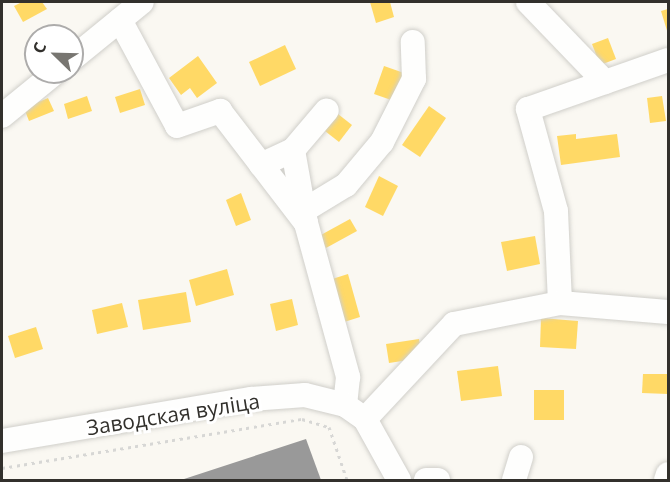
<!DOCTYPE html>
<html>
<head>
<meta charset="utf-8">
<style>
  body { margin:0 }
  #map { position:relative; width:670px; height:482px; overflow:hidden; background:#faf8f2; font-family:"Open Sans",sans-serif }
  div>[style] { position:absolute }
  .homes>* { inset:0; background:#ffd966 }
  .industry>* { inset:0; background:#999 }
  .path>* { height:3px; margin-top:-1.5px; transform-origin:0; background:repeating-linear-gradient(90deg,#d7d7d5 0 3px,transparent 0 7.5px) }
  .roads { filter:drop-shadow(0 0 2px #d0cfca) drop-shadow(0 0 2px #d0cfca) }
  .minor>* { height:24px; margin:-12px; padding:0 12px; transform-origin:12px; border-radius:12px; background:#fefefd }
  span { translate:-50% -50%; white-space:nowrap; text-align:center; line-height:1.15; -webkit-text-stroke:6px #fff; paint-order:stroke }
  .street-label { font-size:21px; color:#32302c }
  .frame { position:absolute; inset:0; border:3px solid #32302c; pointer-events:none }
  .north { position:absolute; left:24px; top:24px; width:60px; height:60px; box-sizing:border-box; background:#fff; border:2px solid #adacab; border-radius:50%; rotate:293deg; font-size:16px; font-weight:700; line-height:24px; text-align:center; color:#32302c }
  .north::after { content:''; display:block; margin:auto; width:21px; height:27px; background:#787671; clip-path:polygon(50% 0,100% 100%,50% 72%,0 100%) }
</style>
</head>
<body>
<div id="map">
  <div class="homes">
    <i style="clip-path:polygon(22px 2px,42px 2px,47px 9px,23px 22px,14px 6px)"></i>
    <i style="clip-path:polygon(370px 2px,390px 2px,394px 17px,376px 23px)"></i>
    <i style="clip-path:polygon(668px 9px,668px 34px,661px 11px)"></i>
    <i style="clip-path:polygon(608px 38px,616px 59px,600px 65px,592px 44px)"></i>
    <i style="clip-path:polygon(285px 45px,296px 69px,260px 86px,249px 62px)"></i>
    <i style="clip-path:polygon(198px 56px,217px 83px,197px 98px,190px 88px,181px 95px,169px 78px)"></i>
    <i style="clip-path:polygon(384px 66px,404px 73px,394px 101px,374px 94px)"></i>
    <i style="clip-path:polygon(140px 89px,145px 105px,120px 113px,115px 97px)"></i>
    <i style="clip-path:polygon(87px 96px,92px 111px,68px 119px,64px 104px)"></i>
    <i style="clip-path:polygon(662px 96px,666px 121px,650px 123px,647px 98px)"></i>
    <i style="clip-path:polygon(48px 98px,54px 111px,29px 121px,24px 108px)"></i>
    <i style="clip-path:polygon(429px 106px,446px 118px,420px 157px,402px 145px)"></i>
    <i style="clip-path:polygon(338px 114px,352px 125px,339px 142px,325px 131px)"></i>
    <i style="clip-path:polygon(576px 134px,576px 139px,617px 134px,620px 157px,561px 165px,557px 136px)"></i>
    <i style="clip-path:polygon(379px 176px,398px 186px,383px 216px,365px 207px)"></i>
    <i style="clip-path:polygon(241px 193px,251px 220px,236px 226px,226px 200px)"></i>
    <i style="clip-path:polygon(350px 219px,357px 231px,326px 248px,319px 236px)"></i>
    <i style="clip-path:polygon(535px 236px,540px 264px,507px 271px,501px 242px)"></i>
    <i style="clip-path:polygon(227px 269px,234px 295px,196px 306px,189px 280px)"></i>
    <i style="clip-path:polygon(348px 274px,360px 317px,341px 323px,329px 280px)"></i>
    <i style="clip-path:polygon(186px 292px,191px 322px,143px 330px,138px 300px)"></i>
    <i style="clip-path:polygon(292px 299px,298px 325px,276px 331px,270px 304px)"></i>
    <i style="clip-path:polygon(122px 303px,128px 327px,97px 334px,92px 310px)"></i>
    <i style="clip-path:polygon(541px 318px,578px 321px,576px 349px,540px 347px)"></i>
    <i style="clip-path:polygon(36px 327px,43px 349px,15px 358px,8px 336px)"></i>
    <i style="clip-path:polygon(419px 339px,422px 358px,389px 363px,386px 344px)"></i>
    <i style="clip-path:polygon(498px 366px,502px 396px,461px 401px,457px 371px)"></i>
    <i style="clip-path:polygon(643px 374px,668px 374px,668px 394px,642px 393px)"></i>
    <i style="clip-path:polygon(534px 390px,564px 390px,564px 420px,534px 420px)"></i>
  </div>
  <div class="industry">
    <i style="clip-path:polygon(306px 439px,321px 480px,181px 480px)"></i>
  </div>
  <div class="path">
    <i style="left:2px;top:468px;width:304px;rotate:-9.3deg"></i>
    <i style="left:302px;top:419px;width:28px;rotate:17deg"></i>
    <i style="left:329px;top:427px;width:56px;rotate:71.2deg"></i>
  </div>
  <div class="roads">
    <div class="minor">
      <i style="left:528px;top:2px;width:111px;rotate:46.1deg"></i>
      <i style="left:120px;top:20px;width:120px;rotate:61.7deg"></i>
      <i style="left:177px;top:126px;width:46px;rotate:-19.2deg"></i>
      <i style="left:220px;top:111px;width:141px;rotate:52.5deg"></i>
      <i style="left:72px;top:59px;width:90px;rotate:-39.2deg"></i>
      <i style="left:2px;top:116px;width:70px;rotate:-39.2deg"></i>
      <i style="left:293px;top:150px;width:52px;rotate:-49.6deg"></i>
      <i style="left:261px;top:165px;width:35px;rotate:-25deg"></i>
      <i style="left:293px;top:150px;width:74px;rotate:79.9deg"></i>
      <i style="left:306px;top:223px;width:160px;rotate:74.7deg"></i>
      <i style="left:348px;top:377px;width:28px;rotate:96deg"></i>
      <i style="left:303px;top:211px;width:50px;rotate:-31.2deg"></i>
      <i style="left:346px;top:185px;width:56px;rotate:-50.1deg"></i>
      <i style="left:382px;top:142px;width:71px;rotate:-63.1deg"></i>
      <i style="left:414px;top:79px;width:37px;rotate:-92deg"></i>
      <i style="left:560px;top:303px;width:92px;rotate:-92.5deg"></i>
      <i style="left:556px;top:211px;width:106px;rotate:-105.4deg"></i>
      <i style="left:528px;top:109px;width:148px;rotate:-19.3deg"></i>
      <i style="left:365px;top:419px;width:130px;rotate:-46.9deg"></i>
      <i style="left:454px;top:324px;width:108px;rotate:-11.2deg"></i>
      <i style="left:560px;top:303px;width:108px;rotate:4.8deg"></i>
      <i style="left:2px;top:441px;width:253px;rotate:-9.6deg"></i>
      <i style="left:251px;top:399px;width:54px;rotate:-4.2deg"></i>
      <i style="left:305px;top:395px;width:41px;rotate:14deg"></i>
      <i style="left:345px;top:405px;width:24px;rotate:35deg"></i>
      <i style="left:365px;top:419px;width:70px;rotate:60.9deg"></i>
      <i style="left:426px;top:480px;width:12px"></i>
      <i style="left:514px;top:480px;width:24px;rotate:-73deg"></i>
      <i style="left:666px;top:480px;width:6px;rotate:-72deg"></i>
    </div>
  </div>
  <div class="street-label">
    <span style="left:173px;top:414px;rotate:-9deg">Заводская вуліца</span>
  </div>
  <div class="frame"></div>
  <div class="north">С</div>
</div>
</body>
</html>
